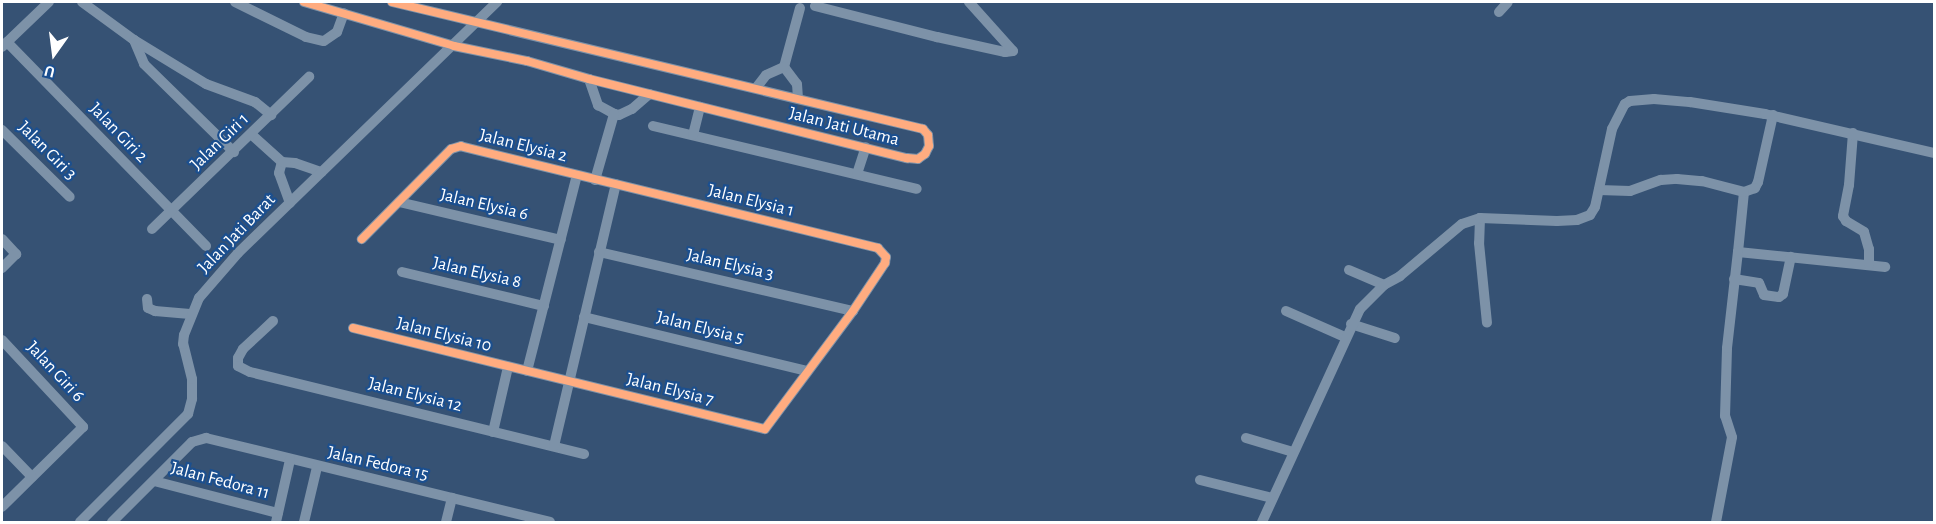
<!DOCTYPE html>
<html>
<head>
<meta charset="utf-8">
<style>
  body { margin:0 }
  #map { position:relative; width:1936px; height:524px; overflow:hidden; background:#365274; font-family:"Alegreya Sans",sans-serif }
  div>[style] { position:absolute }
  .minor>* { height:10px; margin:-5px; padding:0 5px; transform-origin:5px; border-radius:5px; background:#7d92a8 }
  .cycleway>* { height:8px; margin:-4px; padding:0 4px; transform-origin:4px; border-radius:4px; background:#ffac80 }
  span { translate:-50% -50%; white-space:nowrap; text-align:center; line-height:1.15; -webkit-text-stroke:4.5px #1b4f8f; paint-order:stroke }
  .street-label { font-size:18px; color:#fff }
  .frame { position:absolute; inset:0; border:3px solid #fff; pointer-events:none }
  .north { position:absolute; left:24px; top:24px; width:60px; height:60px; -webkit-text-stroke:4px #1b4f8f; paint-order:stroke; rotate:194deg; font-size:16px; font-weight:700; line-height:24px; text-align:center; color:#fff }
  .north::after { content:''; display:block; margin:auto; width:21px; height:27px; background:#fff; clip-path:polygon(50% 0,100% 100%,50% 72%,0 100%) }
</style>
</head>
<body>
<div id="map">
  <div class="minor">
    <i style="left:82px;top:2px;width:64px;rotate:36.2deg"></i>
    <i style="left:134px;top:40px;width:84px;rotate:31.4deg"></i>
    <i style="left:206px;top:84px;width:52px;rotate:20.2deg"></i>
    <i style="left:255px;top:102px;width:21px;rotate:39deg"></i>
    <i style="left:235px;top:2px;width:79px;rotate:26.2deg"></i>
    <i style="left:306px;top:37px;width:18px;rotate:13deg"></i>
    <i style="left:324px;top:41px;width:16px;rotate:-35deg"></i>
    <i style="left:337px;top:32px;width:20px;rotate:-70deg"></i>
    <i style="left:304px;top:2px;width:156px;rotate:16.3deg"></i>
    <i style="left:454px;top:46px;width:75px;rotate:11.6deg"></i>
    <i style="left:527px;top:61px;width:65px;rotate:16.2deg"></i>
    <i style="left:589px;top:79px;width:328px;rotate:14deg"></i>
    <i style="left:907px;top:158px;width:11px;rotate:5deg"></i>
    <i style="left:918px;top:159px;width:9px;rotate:-36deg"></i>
    <i style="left:925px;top:154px;width:9px;rotate:-63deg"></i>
    <i style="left:929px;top:146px;width:11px;rotate:-95deg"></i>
    <i style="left:928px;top:135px;width:8px;rotate:-130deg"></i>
    <i style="left:923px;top:129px;width:546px;rotate:-166.55deg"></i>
    <i style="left:815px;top:6px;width:126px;rotate:14.3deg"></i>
    <i style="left:937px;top:37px;width:70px;rotate:12.4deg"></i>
    <i style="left:1005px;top:52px;width:8px;rotate:-7deg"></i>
    <i style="left:1013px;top:51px;width:66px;rotate:-131.9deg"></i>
    <i style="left:1499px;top:12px;width:13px;rotate:-48deg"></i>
    <i style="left:134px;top:40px;width:26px;rotate:67deg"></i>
    <i style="left:144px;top:64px;width:126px;rotate:44.4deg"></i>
    <i style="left:7px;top:42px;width:285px;rotate:45.7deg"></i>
    <i style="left:2px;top:47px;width:65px;rotate:-43.8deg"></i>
    <i style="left:784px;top:67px;width:61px;rotate:-74.8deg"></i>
    <i style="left:784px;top:67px;width:21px;rotate:53deg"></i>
    <i style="left:797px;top:84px;width:14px;rotate:86deg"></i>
    <i style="left:589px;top:79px;width:28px;rotate:71deg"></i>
    <i style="left:598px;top:105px;width:18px;rotate:29deg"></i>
    <i style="left:614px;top:114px;width:5px;rotate:11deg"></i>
    <i style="left:619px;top:115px;width:14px;rotate:-25deg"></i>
    <i style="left:632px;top:109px;width:23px;rotate:-41deg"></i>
    <i style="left:756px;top:88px;width:16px;rotate:-52deg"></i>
    <i style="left:766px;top:75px;width:20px;rotate:-24deg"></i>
    <i style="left:1773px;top:115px;width:69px;rotate:102.6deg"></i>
    <i style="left:1758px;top:182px;width:7px;rotate:117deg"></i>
    <i style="left:1755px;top:188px;width:12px;rotate:160deg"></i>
    <i style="left:1744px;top:192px;width:60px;rotate:95.7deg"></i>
    <i style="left:1738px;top:252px;width:148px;rotate:5.8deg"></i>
    <i style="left:653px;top:126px;width:271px;rotate:13.4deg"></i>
    <i style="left:2px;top:130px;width:95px;rotate:44.6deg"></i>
    <i style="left:1853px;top:133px;width:52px;rotate:94.4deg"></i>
    <i style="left:1849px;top:185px;width:32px;rotate:101deg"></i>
    <i style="left:1843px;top:216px;width:6px;rotate:59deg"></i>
    <i style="left:1846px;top:221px;width:21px;rotate:31deg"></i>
    <i style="left:1864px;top:232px;width:18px;rotate:74deg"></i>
    <i style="left:1869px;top:249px;width:16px;rotate:90deg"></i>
    <i style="left:252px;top:135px;width:40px;rotate:42deg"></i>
    <i style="left:693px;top:135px;width:29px;rotate:-76deg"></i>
    <i style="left:857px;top:174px;width:28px;rotate:-72deg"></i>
    <i style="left:595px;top:180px;width:69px;rotate:-73.9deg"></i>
    <i style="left:1599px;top:190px;width:31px;rotate:2deg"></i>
    <i style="left:1630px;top:191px;width:33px;rotate:-20deg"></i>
    <i style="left:1661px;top:180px;width:16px;rotate:-4deg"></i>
    <i style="left:1677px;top:179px;width:25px;rotate:5deg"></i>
    <i style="left:1702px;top:181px;width:43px;rotate:14.7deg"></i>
    <i style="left:399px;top:202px;width:166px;rotate:13.2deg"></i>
    <i style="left:290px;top:203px;width:32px;rotate:-110deg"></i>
    <i style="left:279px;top:173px;width:11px;rotate:-75deg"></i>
    <i style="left:282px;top:162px;width:13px;rotate:4deg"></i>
    <i style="left:295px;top:163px;width:28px;rotate:19deg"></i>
    <i style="left:1480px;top:218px;width:25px;rotate:92deg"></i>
    <i style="left:1479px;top:243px;width:80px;rotate:84.3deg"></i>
    <i style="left:152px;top:229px;width:219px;rotate:-44.1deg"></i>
    <i style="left:2px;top:239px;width:21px;rotate:47deg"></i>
    <i style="left:16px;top:254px;width:20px;rotate:135deg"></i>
    <i style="left:599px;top:252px;width:261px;rotate:13.1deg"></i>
    <i style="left:1349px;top:270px;width:38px;rotate:23deg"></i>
    <i style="left:402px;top:272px;width:146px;rotate:13.5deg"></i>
    <i style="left:1734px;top:279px;width:25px;rotate:9deg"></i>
    <i style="left:1759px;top:283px;width:13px;rotate:67deg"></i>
    <i style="left:1764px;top:295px;width:15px;rotate:8deg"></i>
    <i style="left:1779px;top:297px;width:5px;rotate:-37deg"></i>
    <i style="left:1783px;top:294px;width:38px;rotate:-78deg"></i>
    <i style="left:147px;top:299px;width:9px;rotate:84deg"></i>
    <i style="left:148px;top:308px;width:8px;rotate:23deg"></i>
    <i style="left:155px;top:311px;width:35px;rotate:5deg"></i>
    <i style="left:1286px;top:311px;width:64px;rotate:23.8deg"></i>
    <i style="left:584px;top:317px;width:230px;rotate:13.6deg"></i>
    <i style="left:273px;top:321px;width:41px;rotate:137deg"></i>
    <i style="left:243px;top:349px;width:10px;rotate:119deg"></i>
    <i style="left:238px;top:358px;width:8px;rotate:90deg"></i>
    <i style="left:238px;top:366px;width:13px;rotate:27deg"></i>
    <i style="left:250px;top:372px;width:344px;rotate:13.8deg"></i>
    <i style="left:1351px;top:324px;width:46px;rotate:17.7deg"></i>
    <i style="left:353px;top:328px;width:424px;rotate:13.8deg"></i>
    <i style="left:765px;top:429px;width:147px;rotate:-53.3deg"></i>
    <i style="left:853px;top:311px;width:58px;rotate:-56.3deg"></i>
    <i style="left:885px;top:263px;width:6px;rotate:-81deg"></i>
    <i style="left:886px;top:257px;width:12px;rotate:-132deg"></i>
    <i style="left:878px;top:248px;width:429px;rotate:-166.3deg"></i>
    <i style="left:461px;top:146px;width:10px;rotate:163deg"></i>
    <i style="left:451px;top:149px;width:127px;rotate:134.7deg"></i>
    <i style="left:2px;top:340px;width:119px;rotate:47deg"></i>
    <i style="left:83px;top:427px;width:114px;rotate:135.4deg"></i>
    <i style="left:527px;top:371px;width:202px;rotate:-75.7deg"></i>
    <i style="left:493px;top:432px;width:67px;rotate:-77deg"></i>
    <i style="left:1246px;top:438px;width:49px;rotate:16.6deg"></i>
    <i style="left:2px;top:446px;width:43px;rotate:45.9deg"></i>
    <i style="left:554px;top:446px;width:269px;rotate:-76.7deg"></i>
    <i style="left:1200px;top:480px;width:74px;rotate:14deg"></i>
    <i style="left:154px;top:481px;width:128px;rotate:14.5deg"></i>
    <i style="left:80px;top:522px;width:153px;rotate:-45deg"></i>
    <i style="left:188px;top:414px;width:16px;rotate:-75deg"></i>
    <i style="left:192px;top:399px;width:20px;rotate:-90deg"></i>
    <i style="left:192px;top:379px;width:36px;rotate:-104deg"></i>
    <i style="left:183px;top:344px;width:9px;rotate:-84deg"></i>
    <i style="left:184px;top:335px;width:40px;rotate:-68deg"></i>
    <i style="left:199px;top:298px;width:60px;rotate:-49.1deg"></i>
    <i style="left:238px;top:253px;width:361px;rotate:-44.1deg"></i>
    <i style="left:112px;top:522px;width:113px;rotate:-45deg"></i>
    <i style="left:192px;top:442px;width:15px;rotate:-16deg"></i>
    <i style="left:206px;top:438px;width:354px;rotate:13.7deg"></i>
    <i style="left:276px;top:522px;width:64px;rotate:-77.3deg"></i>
    <i style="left:304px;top:522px;width:57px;rotate:-76.7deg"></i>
    <i style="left:446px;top:522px;width:25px;rotate:-76deg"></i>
    <i style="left:1262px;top:522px;width:234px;rotate:-65.3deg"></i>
    <i style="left:1360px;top:309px;width:34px;rotate:-45deg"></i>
    <i style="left:1384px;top:285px;width:18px;rotate:-29deg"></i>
    <i style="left:1400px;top:276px;width:81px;rotate:-40deg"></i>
    <i style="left:1462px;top:224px;width:19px;rotate:-18deg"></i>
    <i style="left:1480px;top:218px;width:77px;rotate:2.2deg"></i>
    <i style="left:1557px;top:221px;width:20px;rotate:-3deg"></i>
    <i style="left:1577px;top:220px;width:14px;rotate:-21deg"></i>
    <i style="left:1590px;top:215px;width:9px;rotate:-58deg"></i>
    <i style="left:1595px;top:207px;width:80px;rotate:-77.7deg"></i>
    <i style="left:1612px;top:129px;width:28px;rotate:-63deg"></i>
    <i style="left:1625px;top:104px;width:6px;rotate:-31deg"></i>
    <i style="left:1630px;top:101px;width:24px;rotate:-5deg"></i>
    <i style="left:1654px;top:99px;width:36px;rotate:5deg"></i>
    <i style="left:1690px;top:102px;width:76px;rotate:9.1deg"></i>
    <i style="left:1765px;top:114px;width:173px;rotate:13deg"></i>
    <i style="left:1716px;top:522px;width:86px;rotate:-79.3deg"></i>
    <i style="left:1732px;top:437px;width:22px;rotate:-108deg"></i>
    <i style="left:1725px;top:416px;width:68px;rotate:-88.3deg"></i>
    <i style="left:1727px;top:348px;width:97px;rotate:-83.5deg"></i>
  </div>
  <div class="cycleway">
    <i style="left:304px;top:2px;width:156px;rotate:16.3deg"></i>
    <i style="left:454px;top:46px;width:75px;rotate:11.6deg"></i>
    <i style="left:527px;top:61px;width:65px;rotate:16.2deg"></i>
    <i style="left:589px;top:79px;width:328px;rotate:14deg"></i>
    <i style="left:907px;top:158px;width:11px;rotate:5deg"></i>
    <i style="left:918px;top:159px;width:9px;rotate:-36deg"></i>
    <i style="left:925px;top:154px;width:9px;rotate:-63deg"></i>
    <i style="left:929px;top:146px;width:11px;rotate:-95deg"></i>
    <i style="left:928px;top:135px;width:8px;rotate:-130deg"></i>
    <i style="left:923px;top:129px;width:546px;rotate:-166.55deg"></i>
    <i style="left:353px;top:328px;width:424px;rotate:13.8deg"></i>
    <i style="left:765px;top:429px;width:147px;rotate:-53.3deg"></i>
    <i style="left:853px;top:311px;width:58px;rotate:-56.3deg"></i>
    <i style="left:885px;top:263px;width:6px;rotate:-81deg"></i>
    <i style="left:886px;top:257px;width:12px;rotate:-132deg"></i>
    <i style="left:878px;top:248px;width:429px;rotate:-166.3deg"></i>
    <i style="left:461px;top:146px;width:10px;rotate:163deg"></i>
    <i style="left:451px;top:149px;width:127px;rotate:134.7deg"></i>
  </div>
  <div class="street-label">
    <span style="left:844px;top:127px;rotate:14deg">Jalan Jati Utama</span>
    <span style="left:118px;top:133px;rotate:46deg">Jalan Giri 2</span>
    <span style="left:220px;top:142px;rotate:-44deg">Jalan Giri 1</span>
    <span style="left:523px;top:146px;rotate:14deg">Jalan Elysia 2</span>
    <span style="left:47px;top:151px;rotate:45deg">Jalan Giri 3</span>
    <span style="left:751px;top:201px;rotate:14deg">Jalan Elysia 1</span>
    <span style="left:484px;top:205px;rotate:13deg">Jalan Elysia 6</span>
    <span style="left:237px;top:234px;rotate:-46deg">Jalan Jati Barat</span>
    <span style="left:730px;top:265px;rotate:13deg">Jalan Elysia 3</span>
    <span style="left:477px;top:273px;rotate:13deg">Jalan Elysia 8</span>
    <span style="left:700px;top:328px;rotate:14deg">Jalan Elysia 5</span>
    <span style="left:444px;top:335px;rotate:14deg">Jalan Elysia 10</span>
    <span style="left:55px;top:372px;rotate:47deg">Jalan Giri 6</span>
    <span style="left:670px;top:390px;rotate:14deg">Jalan Elysia 7</span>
    <span style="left:415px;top:395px;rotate:14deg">Jalan Elysia 12</span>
    <span style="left:378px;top:464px;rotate:13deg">Jalan Fedora 15</span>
    <span style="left:220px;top:481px;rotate:15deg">Jalan Fedora 11</span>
  </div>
  <div class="frame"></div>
  <div class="north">U</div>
</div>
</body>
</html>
